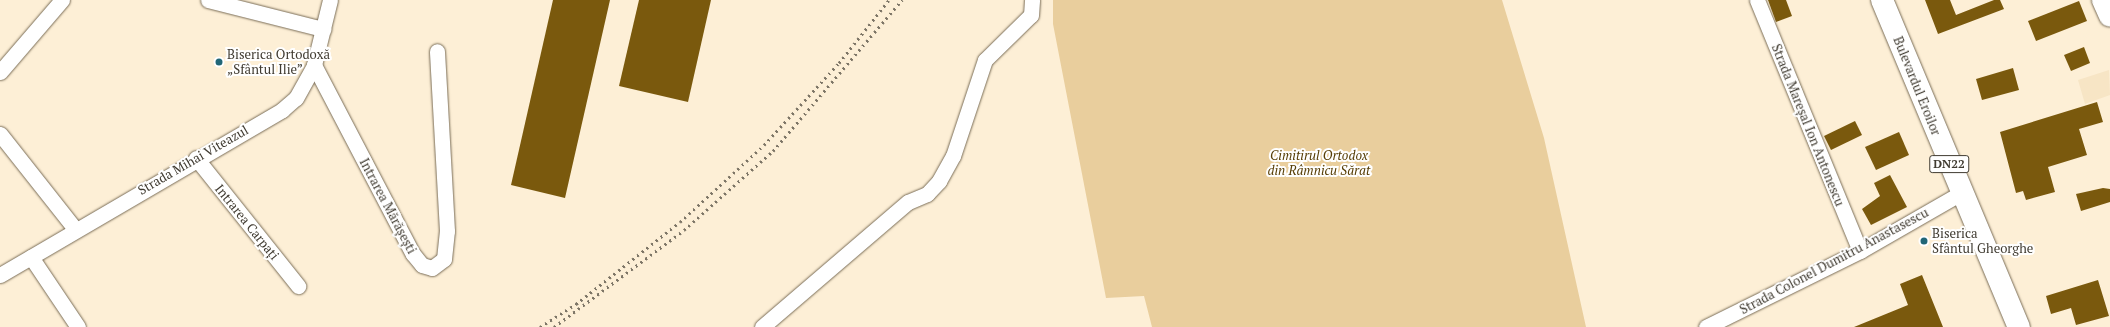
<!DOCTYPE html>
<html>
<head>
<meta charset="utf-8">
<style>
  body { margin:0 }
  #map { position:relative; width:2110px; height:327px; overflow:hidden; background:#fdefd6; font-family:"PT Serif",serif }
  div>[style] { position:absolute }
  .built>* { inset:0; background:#f7e5c5 }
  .green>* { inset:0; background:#e9ce9d }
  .building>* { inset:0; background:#7a590d }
  .roads { filter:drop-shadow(0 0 1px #7a6d57) drop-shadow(0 0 1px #7a6d57) }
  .street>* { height:15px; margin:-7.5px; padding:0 7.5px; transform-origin:7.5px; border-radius:7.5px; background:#fff }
  .secondary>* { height:22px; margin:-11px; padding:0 11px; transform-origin:11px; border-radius:11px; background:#fff }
  .primary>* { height:22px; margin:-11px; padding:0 11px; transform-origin:11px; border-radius:11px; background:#fff }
  .rail>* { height:3px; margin-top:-1.5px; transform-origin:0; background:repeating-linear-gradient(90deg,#7d7566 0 2px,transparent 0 6px) }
  .dots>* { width:11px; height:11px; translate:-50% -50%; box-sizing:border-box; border:2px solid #fff; border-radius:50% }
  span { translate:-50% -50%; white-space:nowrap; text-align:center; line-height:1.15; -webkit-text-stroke:4px #fff; paint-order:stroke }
  .shield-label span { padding:1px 3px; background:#fff; border:1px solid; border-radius:3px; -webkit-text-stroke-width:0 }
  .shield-label { font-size:12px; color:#403b31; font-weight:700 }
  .poi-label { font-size:13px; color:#403b31 }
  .left { translate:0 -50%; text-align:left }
  .street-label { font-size:13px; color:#403b31 }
  .park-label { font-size:13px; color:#573e06; font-style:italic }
</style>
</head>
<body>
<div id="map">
  <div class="built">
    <i style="clip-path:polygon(2109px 70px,2110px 95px,2085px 104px,2078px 80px)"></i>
  </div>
  <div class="green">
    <i style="clip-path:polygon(1053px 0,1502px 0,1544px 138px,1586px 327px,1152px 327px,1144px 296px,1106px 298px,1053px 24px)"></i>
  </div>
  <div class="building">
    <i style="clip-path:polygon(553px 0,610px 0,565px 198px,511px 185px)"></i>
    <i style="clip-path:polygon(639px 0,711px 0,688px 102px,619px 86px)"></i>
    <i style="clip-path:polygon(1768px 0,1786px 0,1792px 16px,1776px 22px)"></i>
    <i style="clip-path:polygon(1925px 0,1950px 0,1956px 15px,1994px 0,2000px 0,2004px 9px,1938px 34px)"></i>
    <i style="clip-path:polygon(2079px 1px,2087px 21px,2036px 41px,2028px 21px)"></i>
    <i style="clip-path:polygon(2084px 47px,2090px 63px,2071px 71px,2064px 55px)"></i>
    <i style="clip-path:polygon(2013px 68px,2019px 90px,1982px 100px,1976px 79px)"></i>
    <i style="clip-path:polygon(2097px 102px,2103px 122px,2079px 129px,2087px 155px,2048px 167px,2055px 192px,2026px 200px,2023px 191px,2016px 193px,2000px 132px)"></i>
    <i style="clip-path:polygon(1855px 121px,1862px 135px,1831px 150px,1824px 136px)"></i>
    <i style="clip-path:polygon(1899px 132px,1909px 155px,1876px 170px,1865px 147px)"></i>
    <i style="clip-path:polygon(1890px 175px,1907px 207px,1871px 225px,1862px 209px,1880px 196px,1874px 183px)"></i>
    <i style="clip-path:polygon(2103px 188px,2110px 189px,2110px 202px,2081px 211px,2076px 194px)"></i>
    <i style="clip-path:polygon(1922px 275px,1943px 327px,1854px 327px,1908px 305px,1900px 284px)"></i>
    <i style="clip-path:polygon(2098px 280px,2109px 316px,2076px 325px,2071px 308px,2051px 314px,2046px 296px)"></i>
  </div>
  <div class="roads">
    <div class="street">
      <i style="left:208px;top:0;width:119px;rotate:14.2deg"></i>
      <i style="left:1757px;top:0;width:271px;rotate:67.7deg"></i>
      <i style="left:314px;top:65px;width:213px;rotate:62.4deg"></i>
      <i style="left:413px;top:254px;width:14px;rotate:51deg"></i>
      <i style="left:422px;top:265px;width:10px;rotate:17deg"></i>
      <i style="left:432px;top:268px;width:15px;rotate:-37deg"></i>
      <i style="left:444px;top:259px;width:28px;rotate:-84deg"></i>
      <i style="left:447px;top:231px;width:180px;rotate:-93.2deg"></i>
      <i style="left:0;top:72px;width:95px;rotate:-49.3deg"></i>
      <i style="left:0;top:134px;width:121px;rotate:51.7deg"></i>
      <i style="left:196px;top:158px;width:164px;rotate:51.4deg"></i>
      <i style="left:31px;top:257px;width:84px;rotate:56.1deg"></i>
      <i style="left:0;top:275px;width:327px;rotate:-30.3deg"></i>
      <i style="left:282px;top:110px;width:18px;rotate:-41deg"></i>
      <i style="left:296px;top:98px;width:38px;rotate:-61deg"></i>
      <i style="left:314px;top:65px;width:67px;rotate:-76.2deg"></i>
      <i style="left:762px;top:327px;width:192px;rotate:-40.6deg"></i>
      <i style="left:908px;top:202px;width:21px;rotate:-23deg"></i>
      <i style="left:927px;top:194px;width:18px;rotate:-47deg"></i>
      <i style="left:939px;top:181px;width:29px;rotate:-61deg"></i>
      <i style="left:953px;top:156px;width:101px;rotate:-71.6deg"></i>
      <i style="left:985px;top:60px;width:64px;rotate:-44.4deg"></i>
      <i style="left:1031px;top:15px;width:15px;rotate:-86deg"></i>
      <i style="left:1706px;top:327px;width:172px;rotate:-26.3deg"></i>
      <i style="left:1860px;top:251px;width:116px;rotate:-29.9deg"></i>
    </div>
    <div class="secondary">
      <i style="left:2103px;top:0;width:17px;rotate:66deg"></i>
    </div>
    <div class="primary">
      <i style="left:1882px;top:0;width:355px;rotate:67.3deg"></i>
    </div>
  </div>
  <div class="rail">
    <i style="left:540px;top:327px;width:43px;rotate:-32.6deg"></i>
    <i style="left:576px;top:304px;width:132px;rotate:-38.3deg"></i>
    <i style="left:680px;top:222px;width:114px;rotate:-42.5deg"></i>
    <i style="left:764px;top:145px;width:111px;rotate:-47.6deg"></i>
    <i style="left:839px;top:63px;width:80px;rotate:-51.6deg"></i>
    <i style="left:554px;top:327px;width:162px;rotate:-36.7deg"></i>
    <i style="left:684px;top:230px;width:119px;rotate:-41.6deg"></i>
    <i style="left:773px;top:151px;width:199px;rotate:-49.5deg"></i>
  </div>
  <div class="dots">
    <i style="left:219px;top:62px;background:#216677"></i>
    <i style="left:1924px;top:241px;background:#216677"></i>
  </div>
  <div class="shield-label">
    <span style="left:1949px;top:164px">DN22</span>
  </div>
  <div class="poi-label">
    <span class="left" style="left:227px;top:62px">Biserica Ortodoxă<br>„Sfântul Ilie”</span>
    <span class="left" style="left:1932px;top:241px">Biserica<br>Sfântul Gheorghe</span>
  </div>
  <div class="street-label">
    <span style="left:1917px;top:86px;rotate:68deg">Bulevardul Eroilor</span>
    <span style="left:1808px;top:125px;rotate:68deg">Strada Mareșal Ion Antonescu</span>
    <span style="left:193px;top:160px;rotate:-30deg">Strada Mihai Viteazul</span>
    <span style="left:388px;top:206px;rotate:62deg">Intrarea Mărășești</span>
    <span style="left:247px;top:222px;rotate:51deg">Intrarea Carpați</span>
    <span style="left:1834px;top:261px;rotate:-28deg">Strada Colonel Dumitru Anastasescu</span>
  </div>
  <div class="park-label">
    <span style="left:1319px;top:163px">Cimitirul Ortodox<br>din Râmnicu Sărat</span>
  </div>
</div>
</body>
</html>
